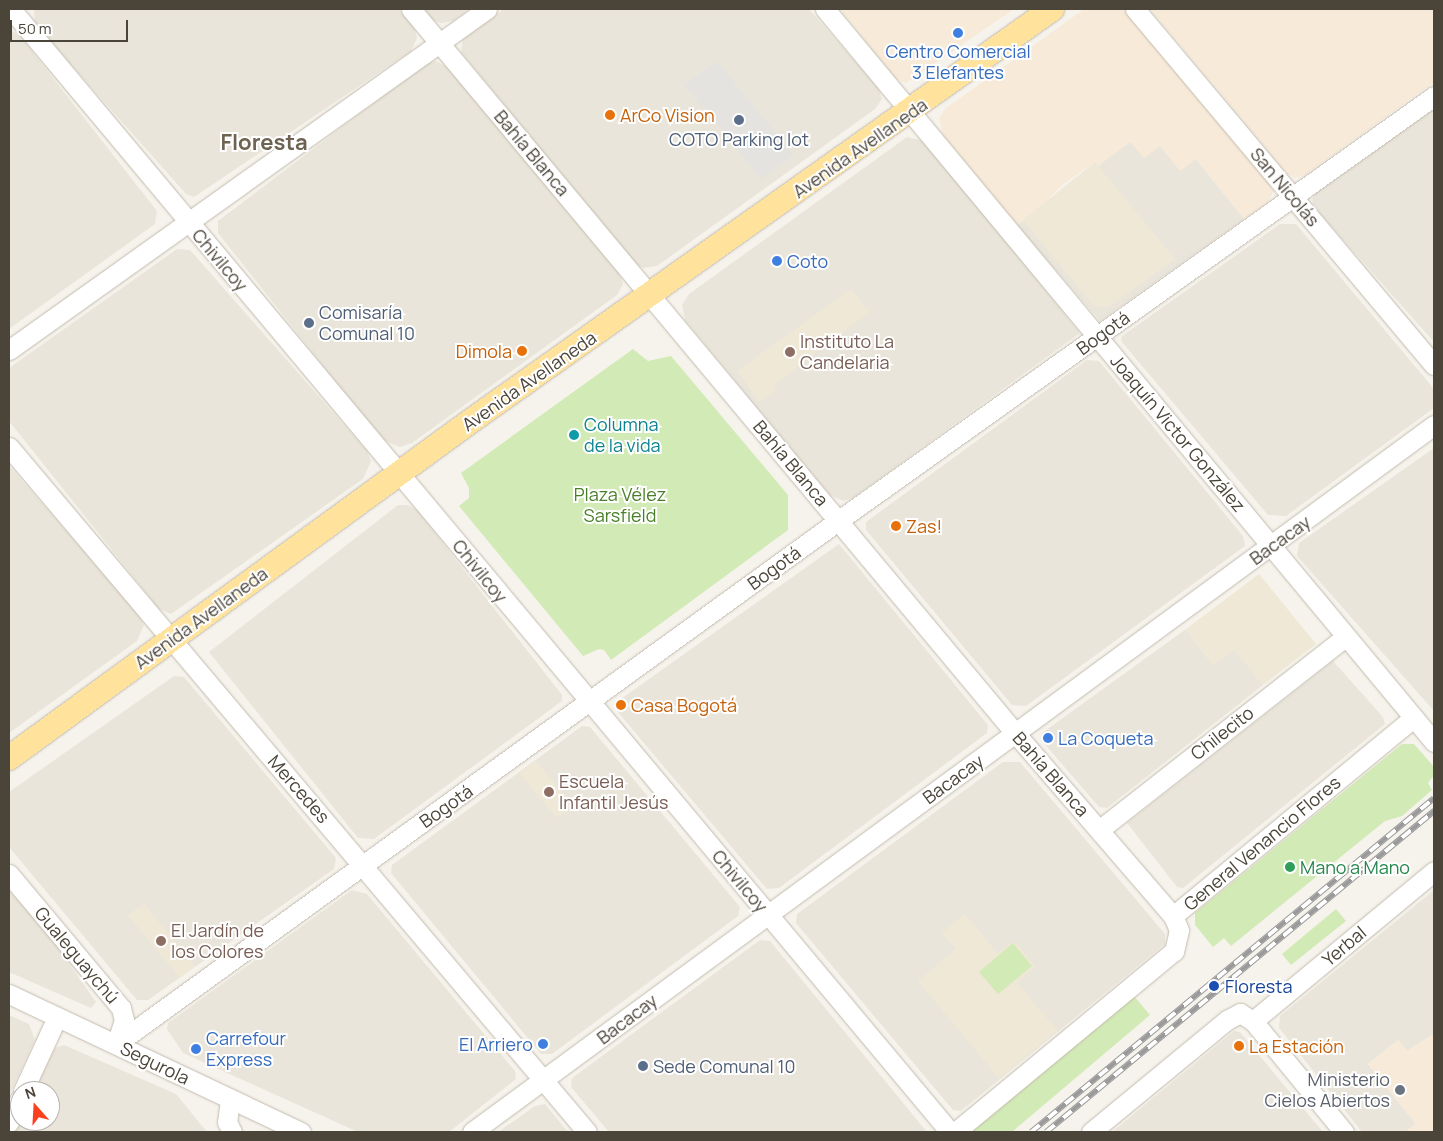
<!DOCTYPE html>
<html>
<head>
<meta charset="utf-8">
<style>
  body { margin:0 }
  #map { position:relative; width:1443px; height:1141px; overflow:hidden; background:#f6f3ec; font-family:Manrope,sans-serif }
  div>[style] { position:absolute }
  .residential>* { inset:0; background:#eae5da }
  .commercial>* { inset:0; background:#f7ead8 }
  .education>* { inset:0; background:#efe8d6 }
  .green>* { inset:0; background:#d2eab5 }
  .parking>* { inset:0; background:#e5e3e0 }
  .roads { filter:drop-shadow(0 0 1px #c2bbae) drop-shadow(0 0 1px #c2bbae) }
  .minor>* { height:19px; margin:-9.5px; padding:0 9.5px; transform-origin:9.5px; border-radius:9.5px; background:#fff }
  .major>* { height:24px; margin:-12px; padding:0 12px; transform-origin:12px; border-radius:12px; background:#ffe39c }
  .rail>* { height:5.5px; margin-top:-2.75px; transform-origin:0; background:repeating-linear-gradient(90deg,#fff 0 11px,#9a9a9a 0 22px); box-sizing:border-box; border-block:1px solid #9a9a9a }
  .dots>* { width:14px; height:14px; translate:-50% -50%; box-sizing:border-box; border:2px solid #fff; border-radius:50% }
  span { translate:-50% -50%; white-space:nowrap; text-align:center; line-height:1.15; -webkit-text-stroke:4px #fff; paint-order:stroke }
  .shop-label { font-size:18px; color:#366cbe }
  .left { translate:0 -50%; text-align:left }
  .right { translate:-100% -50%; text-align:right }
  .food-label { font-size:18px; color:#c56008 }
  .service-label { font-size:18px; color:#4e5e75 }
  .street-label { font-size:18px; color:#4b4439 }
  .education-label { font-size:18px; color:#785e54 }
  .culture-label { font-size:18px; color:#0d838f }
  .park-label { font-size:18px; color:#4a7f2a }
  .leisure-label { font-size:18px; color:#27864d }
  .transit-label { font-size:18px; color:#164399 }
  .worship-label { font-size:18px; color:#5b616d }
  .district-label { font-size:22px; color:#6e6250; font-weight:700 }
  .frame { position:absolute; inset:0; border:10px solid #4b4439; pointer-events:none }
  .north { position:absolute; left:10px; top:1081px; width:50px; height:50px; box-sizing:border-box; background:#fff; border:1px solid #b7b4b0; border-radius:50%; rotate:341deg; font-size:14px; font-weight:700; line-height:20px; text-align:center; color:#4b4439 }
  .north::after { content:''; display:block; margin:auto; width:18px; height:22px; background:#fc3f1d; clip-path:polygon(50% 0,100% 100%,50% 72%,0 100%) }
  .scale { position:absolute; left:10px; top:20px; width:118px; height:22px; box-sizing:border-box; border:2px solid #4b4439; border-top:0; padding-left:6px; font-size:15px; line-height:18px; white-space:nowrap; color:#4b4439; -webkit-text-stroke:4px #fff; paint-order:stroke }
</style>
</head>
<body>
<div id="map">
  <div class="residential">
    <i style="clip-path:polygon(34px 9px,399px 9px,414px 27px,417px 38px,411px 51px,194px 197px,186px 194px,35px 24px)"></i>
    <i style="clip-path:polygon(423px 9px,469px 9px,453px 21px,441px 23px,432px 20px)"></i>
    <i style="clip-path:polygon(504px 9px,809px 9px,879px 89px,882px 99px,875px 109px,657px 266px,643px 268px,634px 263px,461px 52px,463px 38px)"></i>
    <i style="clip-path:polygon(9px 29px,20px 36px,157px 211px,155px 224px,9px 329px)"></i>
    <i style="clip-path:polygon(436px 61px,447px 67px,620px 275px,623px 284px,617px 295px,412px 443px,400px 447px,381px 439px,218px 233px,218px 221px,425px 64px)"></i>
    <i style="clip-path:polygon(1434px 106px,1434px 342px,1315px 208px,1312px 200px,1317px 190px)"></i>
    <i style="clip-path:polygon(907px 137px,924px 141px,1080px 333px,853px 498px,843px 501px,830px 495px,685px 320px,682px 305px,689px 294px)"></i>
    <i style="clip-path:polygon(1130px 142px,1160px 145px,1180px 170px,1196px 159px,1244px 219px,1100px 321px,1017px 225px)"></i>
    <i style="clip-path:polygon(1280px 224px,1296px 224px,1434px 389px,1434px 408px,1286px 516px,1268px 515px,1121px 341px,1122px 336px)"></i>
    <i style="clip-path:polygon(177px 249px,190px 250px,367px 451px,371px 461px,363px 479px,171px 614px,159px 609px,9px 421px,9px 368px)"></i>
    <i style="clip-path:polygon(1087px 360px,1099px 361px,1243px 536px,1245px 546px,1026px 706px,1012px 705px,866px 530px,866px 522px)"></i>
    <i style="clip-path:polygon(1434px 448px,1434px 711px,1297px 556px,1299px 543px)"></i>
    <i style="clip-path:polygon(9px 466px,138px 612px,144px 625px,137px 641px,9px 733px)"></i>
    <i style="clip-path:polygon(398px 505px,408px 505px,417px 510px,562px 695px,562px 701px,374px 839px,358px 838px,209px 652px)"></i>
    <i style="clip-path:polygon(839px 544px,988px 725px,987px 733px,779px 888px,767px 889px,617px 711px,618px 701px)"></i>
    <i style="clip-path:polygon(1186px 629px,1213px 665px,1234px 649px,1263px 685px,1107px 808px,1099px 807px,1042px 741px,1042px 733px)"></i>
    <i style="clip-path:polygon(1333px 661px,1383px 717px,1385px 724px,1183px 888px,1177px 887px,1127px 823px)"></i>
    <i style="clip-path:polygon(174px 676px,184px 677px,336px 858px,334px 869px,148px 1000px,137px 1000px,9px 847px,9px 792px)"></i>
    <i style="clip-path:polygon(582px 726px,590px 727px,740px 907px,738px 916px,552px 1054px,541px 1054px,391px 873px,392px 865px)"></i>
    <i style="clip-path:polygon(1003px 762px,1020px 762px,1165px 934px,1165px 944px,961px 1111px,953px 1110px,796px 923px,797px 914px)"></i>
    <i style="clip-path:polygon(352px 890px,367px 894px,515px 1071px,516px 1079px,449px 1132px,358px 1132px,183px 1053px,167px 1029px,168px 1023px)"></i>
    <i style="clip-path:polygon(1434px 890px,1434px 1034px,1407px 1051px,1398px 1040px,1368px 1064px,1416px 1124px,1405px 1132px,1362px 1132px,1279px 1028px,1280px 1016px)"></i>
    <i style="clip-path:polygon(9px 891px,41px 924px,96px 1002px,91px 1008px,9px 972px)"></i>
    <i style="clip-path:polygon(760px 940px,770px 941px,927px 1132px,609px 1132px,571px 1087px,572px 1078px)"></i>
    <i style="clip-path:polygon(9px 1015px,29px 1024px,35px 1040px,9px 1095px)"></i>
    <i style="clip-path:polygon(1234px 1031px,1240px 1032px,1323px 1132px,1112px 1132px)"></i>
    <i style="clip-path:polygon(64px 1045px,176px 1094px,207px 1132px,15px 1132px,20px 1121px,50px 1121px,50px 1091px,34px 1091px,55px 1048px)"></i>
    <i style="clip-path:polygon(545px 1104px,568px 1132px,498px 1132px,535px 1106px)"></i>
  </div>
  <div class="commercial">
    <i style="clip-path:polygon(840px 9px,1014px 9px,906px 83px,896px 79px)"></i>
    <i style="clip-path:polygon(1084px 9px,1125px 9px,1270px 183px,1273px 192px,1268px 202px,1244px 219px,1196px 159px,1180px 171px,1160px 146px,1144px 158px,1130px 142px,1098px 166px,1095px 162px,1062px 185px,1049px 198px,1050px 200px,1017px 225px,943px 135px,939px 118px,945px 109px)"></i>
    <i style="clip-path:polygon(1150px 9px,1434px 9px,1434px 82px,1305px 175px,1295px 178px,1287px 173px)"></i>
    <i style="clip-path:polygon(1434px 1034px,1434px 1132px,1405px 1132px,1416px 1124px,1368px 1064px,1398px 1040px,1407px 1051px)"></i>
  </div>
  <div class="education">
    <i style="clip-path:polygon(1095px 162px,1175px 259px,1108px 307px,1094px 306px,1023px 220px)"></i>
    <i style="clip-path:polygon(851px 289px,869px 312px,774px 385px,777px 390px,759px 401px,737px 371px)"></i>
    <i style="clip-path:polygon(1259px 574px,1316px 644px,1263px 685px,1234px 650px,1213px 665px,1186px 629px)"></i>
    <i style="clip-path:polygon(536px 761px,573px 805px,557px 818px,519px 773px)"></i>
    <i style="clip-path:polygon(144px 904px,195px 966px,180px 978px,128px 915px)"></i>
    <i style="clip-path:polygon(965px 914px,998px 954px,1014px 941px,1035px 966px,1017px 983px,1057px 1030px,999px 1078px,918px 981px,956px 949px,942px 933px)"></i>
  </div>
  <div class="green">
    <i style="clip-path:polygon(633px 349px,648px 361px,671px 356px,788px 495px,788px 530px,611px 660px,604px 650px,599px 649px,583px 656px,459px 506px,469px 498px,469px 488px,461px 473px)"></i>
    <i style="clip-path:polygon(1402px 744px,1414px 744px,1434px 767px,1434px 775px,1428px 783px,1432px 790px,1402px 816px,1385px 821px,1231px 946px,1224px 938px,1213px 947px,1195px 925px,1195px 913px)"></i>
    <i style="clip-path:polygon(1336px 909px,1346px 921px,1291px 965px,1282px 954px)"></i>
    <i style="clip-path:polygon(1013px 943px,1032px 966px,998px 994px,979px 972px)"></i>
    <i style="clip-path:polygon(1133px 995px,1150px 1015px,1012px 1132px,966px 1132px)"></i>
  </div>
  <div class="parking">
    <i style="clip-path:polygon(717px 61px,794px 155px,761px 179px,684px 85px)"></i>
  </div>
  <div class="roads">
    <div class="minor">
      <i style="left:11px;top:9px;width:1464px;rotate:50.1deg"></i>
      <i style="left:411px;top:9px;width:943px;rotate:50.16deg"></i>
      <i style="left:1015px;top:733px;width:242px;rotate:49.2deg"></i>
      <i style="left:1173px;top:916px;width:15px;rotate:67deg"></i>
      <i style="left:1179px;top:930px;width:22px;rotate:103deg"></i>
      <i style="left:1174px;top:951px;width:284px;rotate:140.4deg"></i>
      <i style="left:825px;top:9px;width:953px;rotate:50.28deg"></i>
      <i style="left:1135px;top:9px;width:465px;rotate:50deg"></i>
      <i style="left:9px;top:350px;width:587px;rotate:-35.5deg"></i>
      <i style="left:9px;top:447px;width:896px;rotate:49.84deg"></i>
      <i style="left:1099px;top:830px;width:313px;rotate:-38.1deg"></i>
      <i style="left:9px;top:874px;width:175px;rotate:50.1deg"></i>
      <i style="left:121px;top:1008px;width:12px;rotate:76deg"></i>
      <i style="left:124px;top:1020px;width:25px;rotate:108deg"></i>
      <i style="left:1173px;top:916px;width:311px;rotate:-39.5deg"></i>
      <i style="left:9px;top:994px;width:323px;rotate:25.3deg"></i>
      <i style="left:1253px;top:1021px;width:235px;rotate:-39.6deg"></i>
      <i style="left:116px;top:1044px;width:893px;rotate:-35.93deg"></i>
      <i style="left:839px;top:520px;width:731px;rotate:-35.47deg"></i>
      <i style="left:23px;top:1091px;width:81px;rotate:-65.3deg"></i>
      <i style="left:230px;top:1099px;width:23px;rotate:97deg"></i>
      <i style="left:227px;top:1122px;width:11px;rotate:63deg"></i>
      <i style="left:9px;top:1122px;width:26px;rotate:-65deg"></i>
      <i style="left:472px;top:1132px;width:1194px;rotate:-36.31deg"></i>
      <i style="left:1091px;top:1132px;width:176px;rotate:-39.5deg"></i>
      <i style="left:1227px;top:1020px;width:15px;rotate:-28deg"></i>
      <i style="left:1240px;top:1013px;width:15px;rotate:32deg"></i>
      <i style="left:1253px;top:1021px;width:144px;rotate:50.7deg"></i>
    </div>
    <div class="major">
      <i style="left:9px;top:758px;width:568px;rotate:-36.12deg"></i>
      <i style="left:468px;top:423px;width:716px;rotate:-35.33deg"></i>
    </div>
  </div>
  <div class="rail">
    <i style="left:1031px;top:1132px;width:523px;rotate:-39.65deg"></i>
    <i style="left:1046px;top:1132px;width:504px;rotate:-39.6deg"></i>
  </div>
  <div class="dots">
    <i style="left:958px;top:33px;background:#3f7fe0"></i>
    <i style="left:610px;top:115px;background:#e8710a"></i>
    <i style="left:739px;top:120px;background:#5c6f8a"></i>
    <i style="left:777px;top:261px;background:#3f7fe0"></i>
    <i style="left:309px;top:323px;background:#5c6f8a"></i>
    <i style="left:522px;top:351px;background:#e8710a"></i>
    <i style="left:790px;top:352px;background:#8d6e63"></i>
    <i style="left:574px;top:435px;background:#0f9aa8"></i>
    <i style="left:896px;top:526px;background:#e8710a"></i>
    <i style="left:621px;top:705px;background:#e8710a"></i>
    <i style="left:1048px;top:738px;background:#3f7fe0"></i>
    <i style="left:549px;top:792px;background:#8d6e63"></i>
    <i style="left:1290px;top:867px;background:#2e9e5b"></i>
    <i style="left:161px;top:941px;background:#8d6e63"></i>
    <i style="left:1214px;top:986px;background:#1a4fb4"></i>
    <i style="left:543px;top:1044px;background:#3f7fe0"></i>
    <i style="left:1239px;top:1046px;background:#e8710a"></i>
    <i style="left:196px;top:1049px;background:#3f7fe0"></i>
    <i style="left:643px;top:1066px;background:#5c6f8a"></i>
    <i style="left:1400px;top:1090px;background:#6b7280"></i>
  </div>
  <div class="shop-label">
    <span style="left:958px;top:62px">Centro Comercial<br>3 Elefantes</span>
    <span class="left" style="left:787px;top:261px">Coto</span>
    <span class="left" style="left:1058px;top:738px">La Coqueta</span>
    <span class="left" style="left:206px;top:1049px">Carrefour<br>Express</span>
    <span class="right" style="left:533px;top:1044px">El Arriero</span>
  </div>
  <div class="food-label">
    <span class="left" style="left:620px;top:115px">ArCo Vision</span>
    <span class="right" style="left:512px;top:351px">Dimola</span>
    <span class="left" style="left:906px;top:526px">Zas!</span>
    <span class="left" style="left:631px;top:705px">Casa Bogotá</span>
    <span class="left" style="left:1249px;top:1046px">La Estación</span>
  </div>
  <div class="service-label">
    <span style="left:739px;top:139px">COTO Parking lot</span>
    <span class="left" style="left:319px;top:323px">Comisaría<br>Comunal 10</span>
    <span class="left" style="left:653px;top:1066px">Sede Comunal 10</span>
  </div>
  <div class="street-label">
    <span style="left:860px;top:148px;rotate:-35deg">Avenida Avellaneda</span>
    <span style="left:532px;top:153px;rotate:50deg">Bahía Blanca</span>
    <span style="left:1285px;top:187px;rotate:50deg">San Nicolás</span>
    <span style="left:220px;top:260px;rotate:50deg">Chivilcoy</span>
    <span style="left:1103px;top:333px;rotate:-36deg">Bogotá</span>
    <span style="left:529px;top:381px;rotate:-35deg">Avenida Avellaneda</span>
    <span style="left:1178px;top:433px;rotate:50deg">Joaquín Victor González</span>
    <span style="left:791px;top:463px;rotate:50deg">Bahía Blanca</span>
    <span style="left:1280px;top:540px;rotate:-36deg">Bacacay</span>
    <span style="left:774px;top:568px;rotate:-36deg">Bogotá</span>
    <span style="left:480px;top:571px;rotate:51deg">Chivilcoy</span>
    <span style="left:201px;top:618px;rotate:-36deg">Avenida Avellaneda</span>
    <span style="left:1222px;top:733px;rotate:-38deg">Chilecito</span>
    <span style="left:1051px;top:774px;rotate:49deg">Bahía Blanca</span>
    <span style="left:953px;top:779px;rotate:-36deg">Bacacay</span>
    <span style="left:299px;top:789px;rotate:49deg">Mercedes</span>
    <span style="left:446px;top:806px;rotate:-35deg">Bogotá</span>
    <span style="left:1262px;top:843px;rotate:-40deg">General Venancio Flores</span>
    <span style="left:740px;top:881px;rotate:50deg">Chivilcoy</span>
    <span style="left:1344px;top:946px;rotate:-40deg">Yerbal</span>
    <span style="left:77px;top:955px;rotate:50deg">Gualeguaychú</span>
    <span style="left:627px;top:1019px;rotate:-37deg">Bacacay</span>
    <span style="left:155px;top:1063px;rotate:26deg">Segurola</span>
  </div>
  <div class="education-label">
    <span class="left" style="left:800px;top:352px">Instituto La<br>Candelaria</span>
    <span class="left" style="left:559px;top:792px">Escuela<br>Infantil Jesús</span>
    <span class="left" style="left:171px;top:941px">El Jardín de<br>los Colores</span>
  </div>
  <div class="culture-label">
    <span class="left" style="left:584px;top:435px">Columna<br>de la vida</span>
  </div>
  <div class="park-label">
    <span style="left:620px;top:505px">Plaza Vélez<br>Sarsfield</span>
  </div>
  <div class="leisure-label">
    <span class="left" style="left:1300px;top:867px">Mano a Mano</span>
  </div>
  <div class="transit-label">
    <span class="left" style="left:1225px;top:986px">Floresta</span>
  </div>
  <div class="worship-label">
    <span class="right" style="left:1390px;top:1090px">Ministerio<br>Cielos Abiertos</span>
  </div>
  <div class="district-label">
    <span style="left:264px;top:143px">Floresta</span>
  </div>
  <div class="frame"></div>
  <div class="north">N</div>
  <div class="scale">50 m</div>
</div>
</body>
</html>
